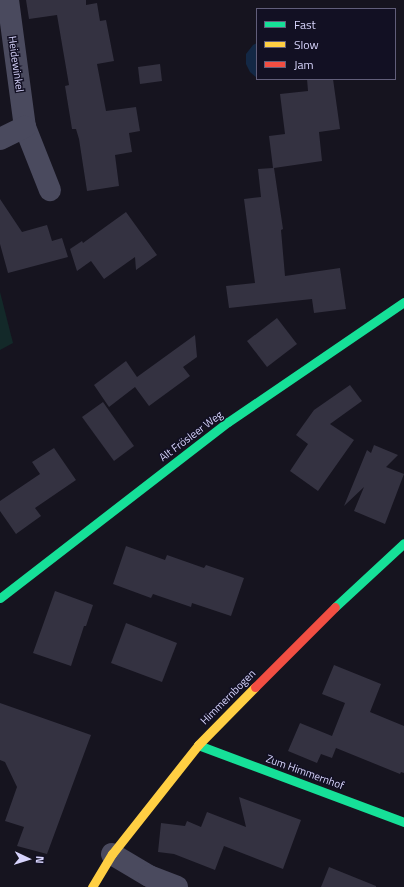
<!DOCTYPE html>
<html>
<head>
<meta charset="utf-8">
<style>
  body { margin:0 }
  #map { position:relative; width:404px; height:887px; overflow:hidden; background:#16141f; font-family:"Titillium Web",sans-serif }
  div>[style] { position:absolute }
  .green>* { inset:0; background:#132929 }
  .water>* { inset:0; background:#132845 }
  .building>* { inset:0; background:#343241 }
  .street>* { height:22px; margin:-11px; padding:0 11px; transform-origin:11px; border-radius:11px; background:#4a4a5e }
  .fast>* { height:9px; margin:-4.5px; padding:0 4.5px; transform-origin:4.5px; border-radius:4.5px; background:#16e098 }
  .slow>* { height:9px; margin:-4.5px; padding:0 4.5px; transform-origin:4.5px; border-radius:4.5px; background:#ffcf43 }
  .jam>* { height:9px; margin:-4.5px; padding:0 4.5px; transform-origin:4.5px; border-radius:4.5px; background:#f24e42 }
  span { translate:-50% -50%; white-space:nowrap; text-align:center; line-height:1.15; -webkit-text-stroke:3px #121023; paint-order:stroke }
  .street-label { font-size:11px; color:#d7d4fc }
  .legend { position:absolute; left:256px; top:8px; width:140px; height:72px; box-sizing:border-box; background:#121023; border:1px solid #615e7a; margin:0; padding:5px 7px; list-style:none; font-size:12px; color:#d7d4fc }
  .legend li { display:flex; align-items:center; gap:8px; height:20px }
  .legend b { width:20px; border:1px solid #615e7a }
  .north { position:absolute; left:8px; top:839px; width:40px; height:40px; -webkit-text-stroke:3px #121023; paint-order:stroke; rotate:94deg; font-size:11px; font-weight:700; line-height:16px; text-align:center; color:#d7d4fc }
  .north::after { content:''; display:block; margin:auto; width:14px; height:18px; background:#d7d4fc; clip-path:polygon(50% 0,100% 100%,50% 72%,0 100%) }
</style>
</head>
<body>
<div id="map">
  <div class="green">
    <i style="clip-path:polygon(0 292px,13px 343px,0 350px)"></i>
  </div>
  <div class="water">
    <i style="clip-path:polygon(257px 43px,257px 78px,250px 72px,246px 64px,246px 54px,253px 45px)"></i>
  </div>
  <div class="building">
    <i style="clip-path:polygon(26px 0,86px 0,86px 5px,97px 3px,100px 21px,106px 20px,114px 61px,97px 64px,106px 111px,136px 107px,140px 131px,129px 133px,132px 152px,115px 155px,119px 186px,87px 191px,79px 139px,76px 129px,72px 129px,65px 86px,69px 85px,57px 15px,29px 19px)"></i>
    <i style="clip-path:polygon(160px 64px,162px 81px,140px 84px,138px 67px)"></i>
    <i style="clip-path:polygon(307px 79px,333px 79px,340px 129px,319px 132px,322px 161px,274px 168px,283px 229px,281px 230px,285px 276px,340px 268px,346px 309px,314px 313px,312px 299px,229px 308px,226px 286px,255px 283px,244px 199px,261px 197px,258px 169px,273px 168px,269px 136px,285px 134px,280px 94px,308px 91px)"></i>
    <i style="clip-path:polygon(0 199px,22px 232px,47px 225px,52px 241px,62px 238px,68px 257px,8px 273px,0 244px)"></i>
    <i style="clip-path:polygon(126px 212px,157px 255px,136px 270px,135px 257px,104px 279px,91px 261px,77px 271px,70px 249px,82px 241px,83px 243px)"></i>
    <i style="clip-path:polygon(277px 318px,297px 344px,267px 367px,247px 341px)"></i>
    <i style="clip-path:polygon(195px 335px,197px 357px,183px 367px,190px 376px,149px 406px,135px 387px,109px 407px,94px 385px,126px 361px,137px 377px)"></i>
    <i style="clip-path:polygon(350px 385px,362px 401px,330px 424px,354px 440px,318px 491px,290px 471px,308px 444px,296px 435px,314px 410px)"></i>
    <i style="clip-path:polygon(103px 402px,134px 446px,114px 461px,82px 417px)"></i>
    <i style="clip-path:polygon(374px 445px,398px 455px,386px 467px,404px 474px,385px 524px,354px 511px,364px 487px,344px 506px,367px 450px,371px 453px)"></i>
    <i style="clip-path:polygon(54px 448px,76px 480px,35px 508px,41px 516px,16px 534px,0 511px,0 501px,40px 474px,32px 462px)"></i>
    <i style="clip-path:polygon(126px 546px,165px 560px,167px 555px,204px 568px,206px 565px,244px 578px,231px 616px,192px 603px,191px 607px,153px 594px,151px 598px,113px 584px)"></i>
    <i style="clip-path:polygon(55px 591px,93px 605px,86px 626px,84px 626px,71px 666px,33px 653px)"></i>
    <i style="clip-path:polygon(126px 623px,177px 643px,162px 682px,111px 663px)"></i>
    <i style="clip-path:polygon(334px 665px,381px 684px,370px 712px,404px 726px,404px 773px,401px 772px,400px 774px,336px 748px,332px 758px,321px 754px,317px 763px,288px 751px,300px 723px,332px 736px,345px 703px,322px 694px)"></i>
    <i style="clip-path:polygon(0 703px,91px 735px,47px 854px,17px 846px,24px 827px,5px 821px,17px 787px,5px 762px,0 760px)"></i>
    <i style="clip-path:polygon(239px 797px,301px 820px,283px 869px,224px 846px,215px 870px,174px 854px,158px 852px,161px 823px,185px 826px,187px 821px,201px 827px,207px 812px,246px 827px)"></i>
    <i style="clip-path:polygon(329px 867px,376px 886px,376px 887px,321px 887px)"></i>
  </div>
  <div class="street">
    <i style="left:8px;top:0;width:128px;rotate:82.4deg"></i>
    <i style="left:25px;top:127px;width:68px;rotate:68.4deg"></i>
    <i style="left:0;top:139px;width:28px;rotate:-26deg"></i>
    <i style="left:112px;top:854px;width:43px;rotate:30.7deg"></i>
    <i style="left:149px;top:876px;width:30px;rotate:21deg"></i>
  </div>
  <div class="fast">
    <i style="left:0;top:598px;width:288px;rotate:-37.7deg"></i>
    <i style="left:228px;top:422px;width:213px;rotate:-34.3deg"></i>
    <i style="left:335px;top:607px;width:94px;rotate:-42.8deg"></i>
    <i style="left:198px;top:745px;width:220px;rotate:20.5deg"></i>
  </div>
  <div class="slow">
    <i style="left:92px;top:887px;width:39px;rotate:-59deg"></i>
    <i style="left:112px;top:854px;width:139px;rotate:-51.7deg"></i>
    <i style="left:198px;top:745px;width:81px;rotate:-45.5deg"></i>
  </div>
  <div class="jam">
    <i style="left:255px;top:687px;width:113px;rotate:-45deg"></i>
  </div>
  <div class="street-label">
    <span style="left:16px;top:64px;rotate:82deg">Heidewinkel</span>
    <span style="left:191px;top:436px;rotate:-37deg">Alt Frösleer Weg</span>
    <span style="left:228px;top:697px;rotate:-45deg">Himmernbogen</span>
    <span style="left:305px;top:772px;rotate:20deg">Zum Himmernhof</span>
  </div>
  <ul class="legend">
  <li><b style="height:5px;background:#16e098"></b>Fast</li>
  <li><b style="height:5px;background:#ffcf43"></b>Slow</li>
  <li><b style="height:5px;background:#f24e42"></b>Jam</li>
  </ul>
  <div class="north">N</div>
</div>
</body>
</html>
